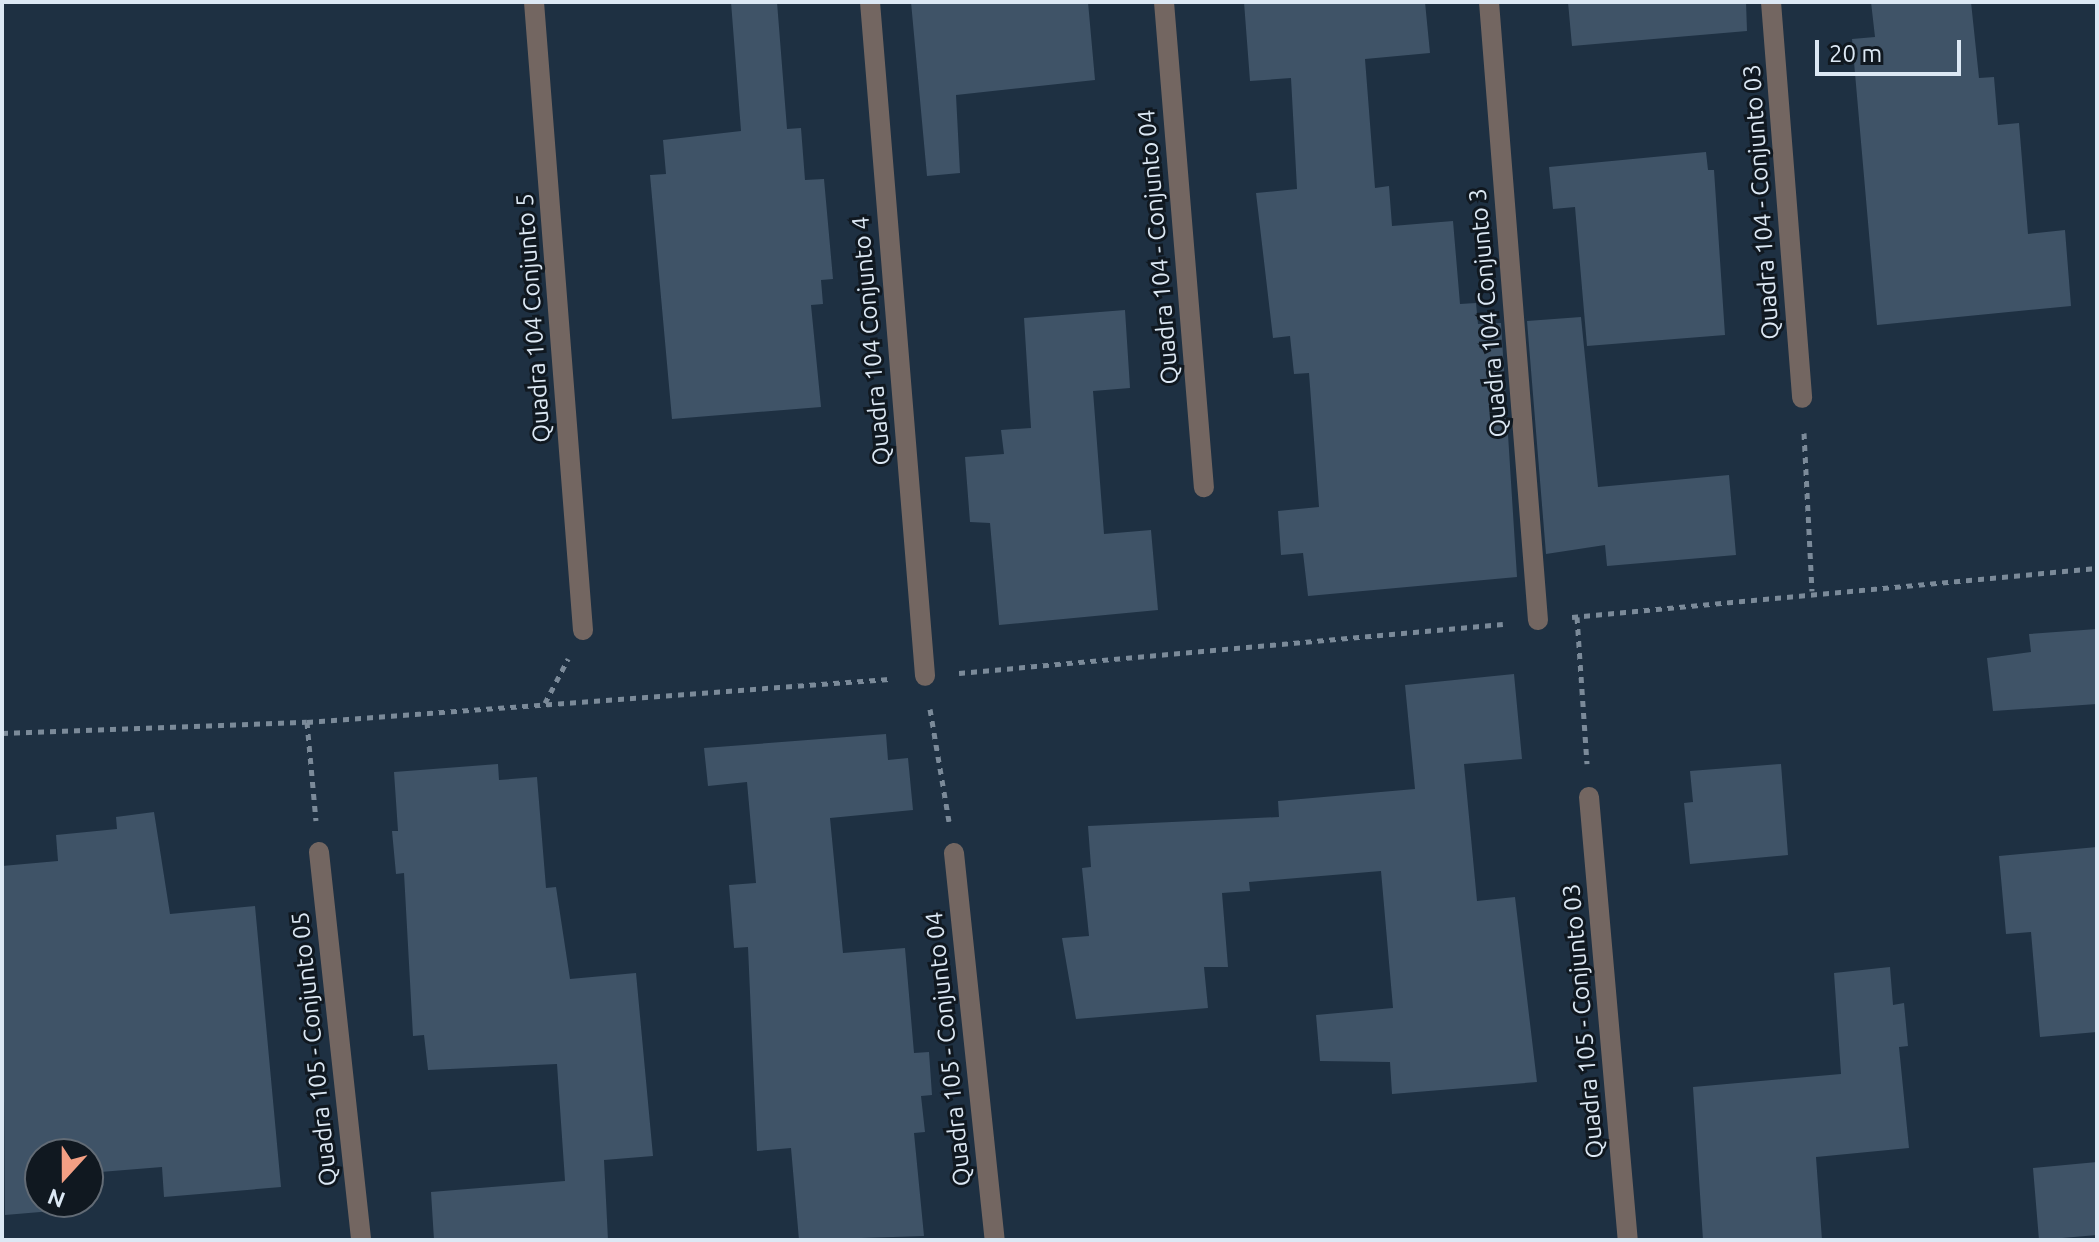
<!DOCTYPE html>
<html>
<head>
<meta charset="utf-8">
<style>
  body { margin:0 }
  #map { position:relative; width:2099px; height:1242px; overflow:hidden; background:#1e3042; font-family:Ubuntu,sans-serif }
  div>[style] { position:absolute }
  .building>* { inset:0; background:#3f5367 }
  .path>* { height:5px; margin-top:-2.5px; transform-origin:0; background:repeating-linear-gradient(90deg,#7b8a99 0 6px,transparent 0 12px) }
  .minor>* { height:20px; margin:-10px; padding:0 10px; transform-origin:10px; border-radius:10px; background:#736661 }
  span { translate:-50% -50%; white-space:nowrap; text-align:center; line-height:1.15; -webkit-text-stroke:6px #101820; paint-order:stroke }
  .street-label { font-size:24px; color:#dce8f4 }
  .frame { position:absolute; inset:0; border:4px solid #dce8f4; pointer-events:none }
  .north { position:absolute; left:24px; top:1138px; width:80px; height:80px; box-sizing:border-box; background:#101820; border:2px solid #626b75; border-radius:50%; rotate:201deg; font-size:22px; font-weight:700; line-height:32px; text-align:center; color:#dce8f4 }
  .north::after { content:''; display:block; margin:auto; width:28px; height:36px; background:#f39f84; clip-path:polygon(50% 0,100% 100%,50% 72%,0 100%) }
  .scale { position:absolute; left:1815px; top:40px; width:146px; height:36px; box-sizing:border-box; border:4px solid #dce8f4; border-top:0; padding-left:10px; font-size:24px; line-height:28px; white-space:nowrap; color:#dce8f4; -webkit-text-stroke:6px #101820; paint-order:stroke }
</style>
</head>
<body>
<div id="map">
  <div class="building">
    <i style="clip-path:polygon(731px 2px,777px 2px,787px 129px,801px 128px,805px 180px,824px 179px,833px 279px,821px 280px,823px 304px,811px 305px,821px 407px,672px 419px,650px 175px,666px 174px,663px 140px,741px 131px)"></i>
    <i style="clip-path:polygon(911px 2px,1088px 2px,1095px 80px,956px 95px,960px 173px,927px 176px)"></i>
    <i style="clip-path:polygon(1244px 2px,1425px 2px,1430px 53px,1365px 59px,1375px 188px,1389px 186px,1392px 226px,1453px 221px,1460px 304px,1476px 303px,1478px 324px,1501px 323px,1517px 577px,1308px 596px,1303px 553px,1281px 555px,1278px 511px,1319px 507px,1309px 373px,1294px 374px,1290px 336px,1273px 338px,1256px 193px,1297px 189px,1291px 78px,1250px 81px)"></i>
    <i style="clip-path:polygon(1568px 2px,1746px 2px,1747px 31px,1572px 46px)"></i>
    <i style="clip-path:polygon(1871px 2px,1971px 2px,1979px 78px,1994px 77px,1998px 125px,2019px 123px,2028px 234px,2065px 230px,2071px 306px,1877px 325px,1852px 39px,1875px 37px)"></i>
    <i style="clip-path:polygon(1706px 152px,1708px 170px,1714px 170px,1725px 335px,1587px 346px,1575px 207px,1553px 209px,1549px 167px)"></i>
    <i style="clip-path:polygon(1125px 310px,1130px 388px,1093px 391px,1104px 534px,1151px 530px,1158px 610px,999px 625px,990px 523px,970px 522px,965px 457px,1004px 454px,1001px 430px,1031px 428px,1024px 318px)"></i>
    <i style="clip-path:polygon(1581px 317px,1598px 487px,1729px 475px,1736px 555px,1607px 566px,1605px 545px,1546px 554px,1527px 321px)"></i>
    <i style="clip-path:polygon(2097px 629px,2097px 704px,1993px 711px,1987px 658px,2031px 652px,2029px 634px)"></i>
    <i style="clip-path:polygon(1514px 674px,1522px 759px,1464px 764px,1477px 901px,1515px 897px,1537px 1082px,1392px 1094px,1390px 1062px,1320px 1061px,1316px 1015px,1393px 1008px,1381px 871px,1249px 882px,1250px 891px,1222px 893px,1228px 967px,1204px 967px,1208px 1008px,1076px 1019px,1062px 938px,1089px 936px,1082px 868px,1091px 867px,1088px 826px,1279px 817px,1278px 801px,1415px 789px,1405px 685px)"></i>
    <i style="clip-path:polygon(886px 734px,888px 760px,908px 758px,913px 810px,830px 818px,843px 953px,905px 948px,914px 1053px,929px 1052px,932px 1095px,921px 1096px,925px 1132px,914px 1133px,924px 1236px,799px 1240px,791px 1148px,757px 1151px,748px 947px,734px 948px,729px 885px,756px 883px,747px 782px,708px 786px,704px 748px)"></i>
    <i style="clip-path:polygon(498px 764px,499px 780px,537px 777px,546px 888px,556px 887px,570px 979px,636px 973px,653px 1156px,604px 1160px,608px 1240px,434px 1240px,431px 1192px,565px 1181px,557px 1064px,428px 1070px,424px 1035px,413px 1036px,404px 873px,396px 874px,392px 831px,398px 831px,394px 772px)"></i>
    <i style="clip-path:polygon(1781px 764px,1788px 855px,1690px 864px,1684px 803px,1693px 802px,1690px 771px)"></i>
    <i style="clip-path:polygon(154px 812px,170px 914px,255px 906px,281px 1187px,164px 1197px,162px 1167px,88px 1173px,88px 1154px,40px 1154px,40px 1202px,63px 1202px,64px 1210px,5px 1215px,2px 866px,58px 861px,56px 835px,117px 829px,116px 817px)"></i>
    <i style="clip-path:polygon(2097px 847px,2097px 1032px,2040px 1037px,2031px 932px,2006px 934px,1999px 856px)"></i>
    <i style="clip-path:polygon(1890px 967px,1893px 1005px,1904px 1003px,1908px 1046px,1899px 1047px,1909px 1148px,1816px 1157px,1822px 1240px,1703px 1240px,1693px 1087px,1841px 1074px,1834px 973px)"></i>
    <i style="clip-path:polygon(2097px 1162px,2097px 1235px,2039px 1240px,2033px 1168px)"></i>
  </div>
  <div class="path">
    <i style="left:1804px;top:433px;width:158px;rotate:87.1deg"></i>
    <i style="left:1572px;top:617px;width:527px;rotate:-5.33deg"></i>
    <i style="left:1577px;top:617px;width:147px;rotate:86.1deg"></i>
    <i style="left:959px;top:673px;width:546px;rotate:-5.15deg"></i>
    <i style="left:545px;top:703px;width:50px;rotate:-62.4deg"></i>
    <i style="left:930px;top:709px;width:114px;rotate:80.4deg"></i>
    <i style="left:307px;top:722px;width:99px;rotate:84.8deg"></i>
    <i style="left:2px;top:733px;width:305px;rotate:-2.1deg"></i>
    <i style="left:307px;top:722px;width:584px;rotate:-4.23deg"></i>
  </div>
  <div class="minor">
    <i style="left:534px;top:2px;width:630px;rotate:85.54deg"></i>
    <i style="left:870px;top:2px;width:676px;rotate:85.33deg"></i>
    <i style="left:1164px;top:2px;width:487px;rotate:85.3deg"></i>
    <i style="left:1489px;top:2px;width:620px;rotate:85.47deg"></i>
    <i style="left:1771px;top:2px;width:397px;rotate:85.5deg"></i>
    <i style="left:1589px;top:797px;width:445px;rotate:85deg"></i>
    <i style="left:319px;top:852px;width:390px;rotate:83.8deg"></i>
    <i style="left:954px;top:853px;width:389px;rotate:84deg"></i>
  </div>
  <div class="street-label">
    <span style="left:1761px;top:202px;rotate:-94deg">Quadra 104 - Conjunto 03</span>
    <span style="left:1158px;top:247px;rotate:-95deg">Quadra 104 - Conjunto 04</span>
    <span style="left:1488px;top:313px;rotate:-95deg">Quadra 104 Conjunto 3</span>
    <span style="left:533px;top:318px;rotate:-94deg">Quadra 104 Conjunto 5</span>
    <span style="left:871px;top:341px;rotate:-95deg">Quadra 104 Conjunto 4</span>
    <span style="left:1583px;top:1021px;rotate:-95deg">Quadra 105 - Conjunto 03</span>
    <span style="left:314px;top:1049px;rotate:-96deg">Quadra 105 - Conjunto 05</span>
    <span style="left:948px;top:1049px;rotate:-96deg">Quadra 105 - Conjunto 04</span>
  </div>
  <div class="frame"></div>
  <div class="north">N</div>
  <div class="scale">20 m</div>
</div>
</body>
</html>
